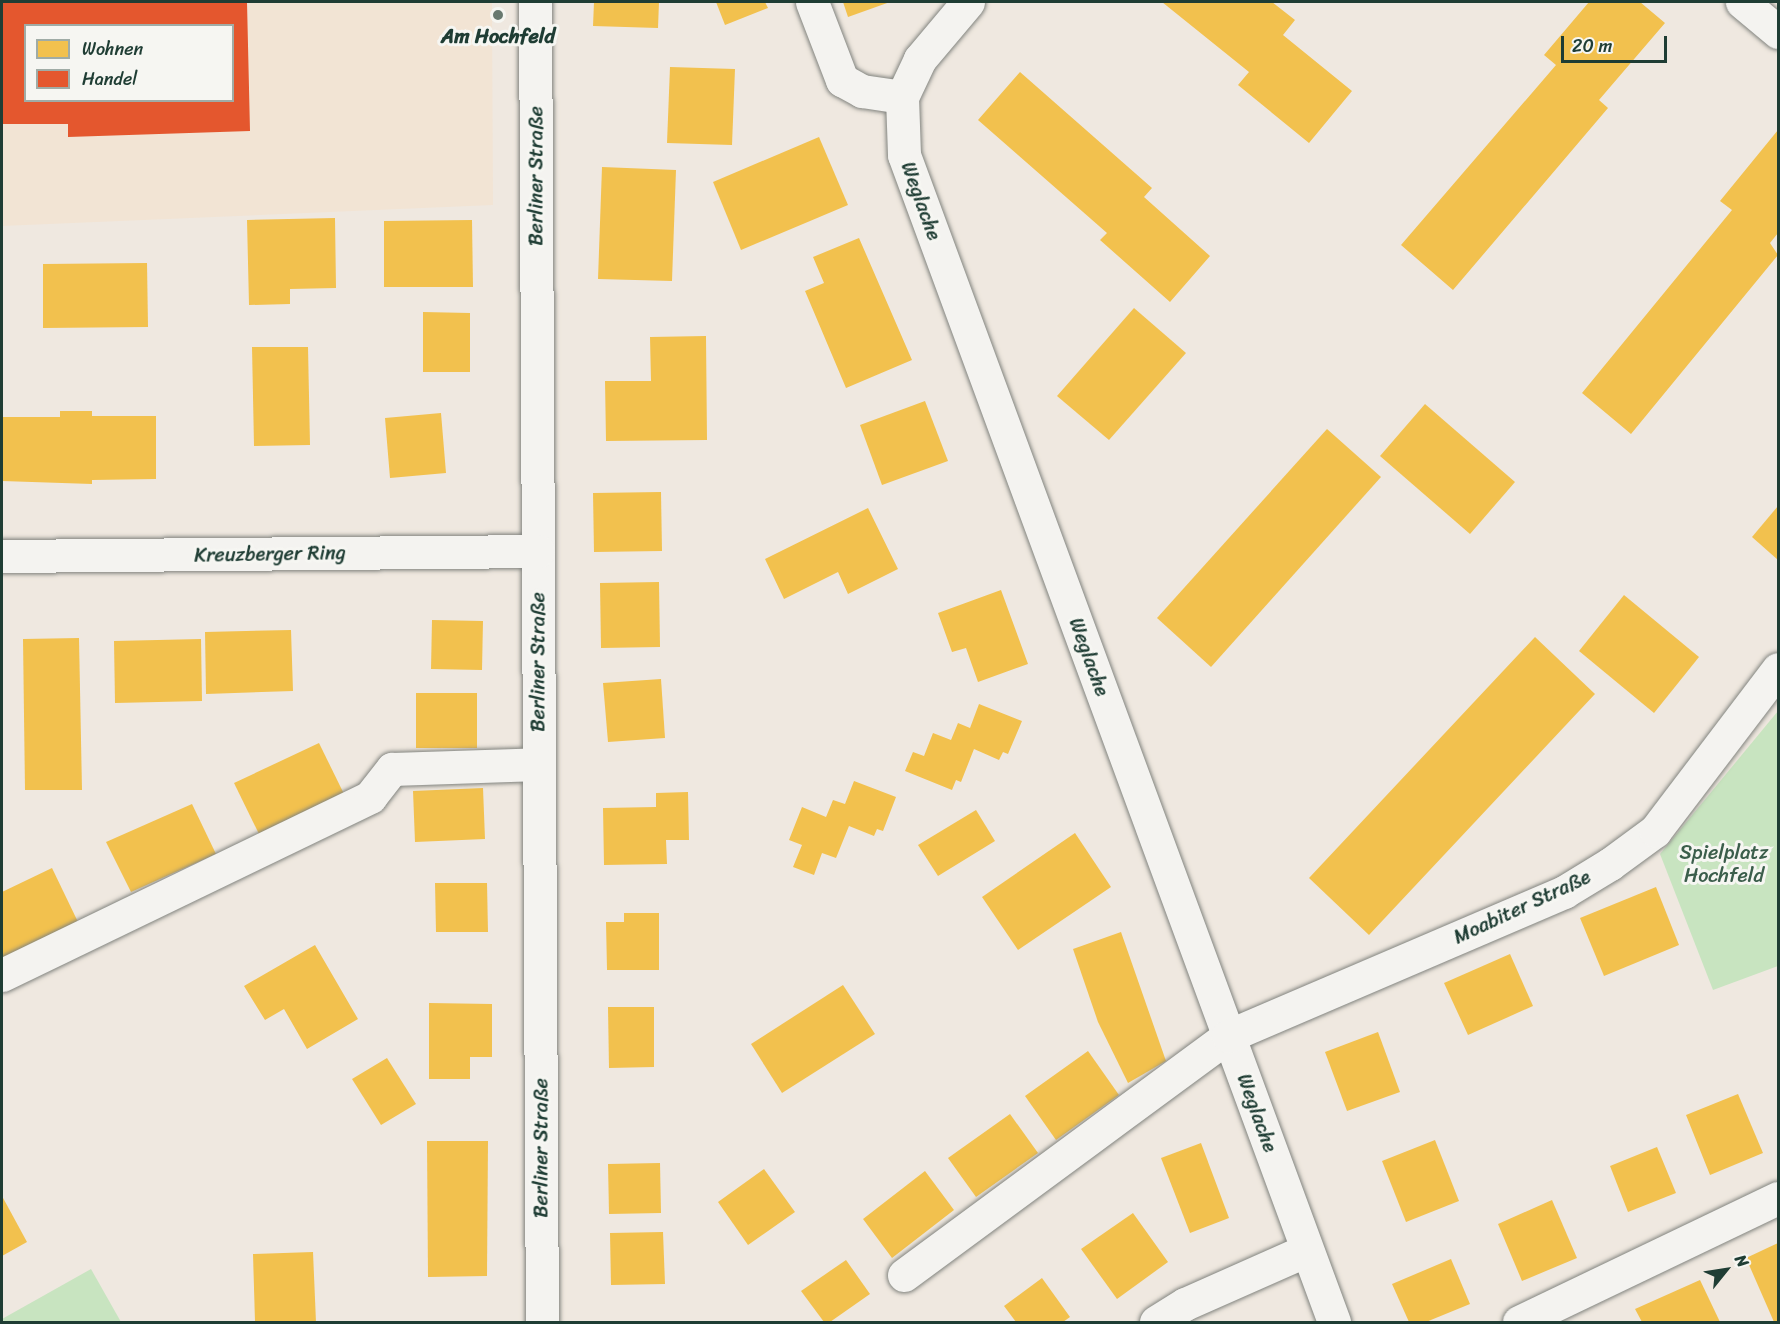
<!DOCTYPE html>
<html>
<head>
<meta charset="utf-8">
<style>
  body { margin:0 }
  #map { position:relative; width:1780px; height:1324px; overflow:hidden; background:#efe8e0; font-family:Sriracha,sans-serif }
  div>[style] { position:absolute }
  .built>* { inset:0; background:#f2e4d4 }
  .green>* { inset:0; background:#c8e4c0 }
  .homes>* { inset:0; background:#f2c14e }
  .shops>* { inset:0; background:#e4572e }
  .roads { filter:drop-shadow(0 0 2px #82847f) drop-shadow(0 0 2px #82847f) }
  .minor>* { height:33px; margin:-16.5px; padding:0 16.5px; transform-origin:16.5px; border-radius:16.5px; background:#f4f3f0 }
  .dots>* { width:16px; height:16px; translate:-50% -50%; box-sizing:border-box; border:3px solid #f6f6f2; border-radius:50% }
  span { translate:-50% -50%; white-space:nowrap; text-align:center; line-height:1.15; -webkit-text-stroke:6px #f6f6f2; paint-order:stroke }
  .poi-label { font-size:20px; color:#1f3d34; font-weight:700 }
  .street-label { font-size:20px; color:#1f3d34 }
  .park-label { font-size:20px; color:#3b5e4b }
  .frame { position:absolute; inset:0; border:3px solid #1f3d34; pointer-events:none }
  .legend { position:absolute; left:24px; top:24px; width:210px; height:78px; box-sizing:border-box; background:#f6f6f2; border:2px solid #a0aca6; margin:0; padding:8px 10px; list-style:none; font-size:18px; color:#1f3d34 }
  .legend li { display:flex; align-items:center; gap:12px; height:30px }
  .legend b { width:30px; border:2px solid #a0aca6 }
  .north { position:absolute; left:1696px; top:1240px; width:60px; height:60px; -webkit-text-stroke:4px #f6f6f2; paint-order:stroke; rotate:60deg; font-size:16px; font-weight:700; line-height:24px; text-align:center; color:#1f3d34 }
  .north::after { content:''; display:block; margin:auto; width:21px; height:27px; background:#1f3d34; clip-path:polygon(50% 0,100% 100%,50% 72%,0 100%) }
  .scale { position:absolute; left:1561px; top:36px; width:106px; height:27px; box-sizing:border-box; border:3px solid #1f3d34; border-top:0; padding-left:8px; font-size:18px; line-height:21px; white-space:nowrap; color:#1f3d34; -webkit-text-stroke:4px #f6f6f2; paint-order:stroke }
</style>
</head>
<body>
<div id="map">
  <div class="built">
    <i style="clip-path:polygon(evenodd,2px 2px,492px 2px,493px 205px,2px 226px,2px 2px,26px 26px,232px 26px,232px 100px,26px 100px,26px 26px)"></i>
  </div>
  <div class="green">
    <i style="clip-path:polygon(1778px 711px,1778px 966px,1713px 990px,1660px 854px)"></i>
    <i style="clip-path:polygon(91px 1269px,121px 1322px,2px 1322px,2px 1319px)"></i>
  </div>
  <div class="homes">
    <i style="clip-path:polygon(594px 2px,659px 2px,658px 28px,593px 26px)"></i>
    <i style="clip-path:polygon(716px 2px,765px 2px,768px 8px,725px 25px)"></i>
    <i style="clip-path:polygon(843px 2px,890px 2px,848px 17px)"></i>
    <i style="clip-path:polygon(1162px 2px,1272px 2px,1295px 20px,1283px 35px,1352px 91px,1309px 143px,1238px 85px,1249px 72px)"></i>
    <i style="clip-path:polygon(1589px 2px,1640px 2px,1665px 23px,1599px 100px,1608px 108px,1453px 290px,1401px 245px,1556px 65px,1544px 55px)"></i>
    <i style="clip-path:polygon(670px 67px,735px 69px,732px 145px,667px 143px)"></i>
    <i style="clip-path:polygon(1020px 72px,1152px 188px,1144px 197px,1210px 256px,1170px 302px,1100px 240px,1107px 233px,978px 120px)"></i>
    <i style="clip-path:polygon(1778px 130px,1778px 233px,1770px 243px,1778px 255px,1631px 434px,1582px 393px,1732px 210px,1720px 201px)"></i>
    <i style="clip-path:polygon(819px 137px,848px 205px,741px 250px,713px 182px)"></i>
    <i style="clip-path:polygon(602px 167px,676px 170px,672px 281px,598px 279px)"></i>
    <i style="clip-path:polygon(335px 218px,336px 288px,290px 289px,290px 304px,249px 305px,247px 220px)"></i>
    <i style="clip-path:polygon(472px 220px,473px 287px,384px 287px,384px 221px)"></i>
    <i style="clip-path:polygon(859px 238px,912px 360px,846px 388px,805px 291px,824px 283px,813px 257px)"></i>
    <i style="clip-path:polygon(147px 263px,148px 327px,43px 328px,43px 264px)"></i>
    <i style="clip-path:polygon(1134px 308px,1186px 353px,1109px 440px,1057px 396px)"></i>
    <i style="clip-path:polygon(423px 312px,470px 313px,470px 372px,423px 372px)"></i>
    <i style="clip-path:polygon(706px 336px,707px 440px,606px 441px,605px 381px,651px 381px,650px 337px)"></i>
    <i style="clip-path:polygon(252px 347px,308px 347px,310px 445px,254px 446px)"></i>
    <i style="clip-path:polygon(925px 401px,948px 461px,882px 485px,860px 425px)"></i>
    <i style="clip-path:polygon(1425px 404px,1515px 482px,1470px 534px,1380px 456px)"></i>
    <i style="clip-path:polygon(60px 411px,92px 411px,92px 416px,156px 416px,156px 479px,92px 480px,92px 484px,2px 481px,2px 417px,60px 417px)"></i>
    <i style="clip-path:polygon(441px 413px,446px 473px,390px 478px,385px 418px)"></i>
    <i style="clip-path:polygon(1327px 429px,1381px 477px,1211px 667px,1157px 618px)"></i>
    <i style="clip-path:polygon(661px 492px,662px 551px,594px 552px,593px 493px)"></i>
    <i style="clip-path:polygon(1778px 506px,1778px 560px,1752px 537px)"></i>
    <i style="clip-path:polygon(868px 508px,898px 569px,848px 594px,838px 572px,784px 599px,765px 559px)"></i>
    <i style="clip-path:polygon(659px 582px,660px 647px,601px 648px,600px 583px)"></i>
    <i style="clip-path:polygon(1001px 590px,1028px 664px,978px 682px,966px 648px,952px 652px,938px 613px)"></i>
    <i style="clip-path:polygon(1624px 595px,1699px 657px,1654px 713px,1579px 651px)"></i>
    <i style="clip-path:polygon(432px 620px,483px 621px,482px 670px,431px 669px)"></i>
    <i style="clip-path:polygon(291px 630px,293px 691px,206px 694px,205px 632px)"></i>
    <i style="clip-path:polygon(1535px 637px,1595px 694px,1369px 935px,1309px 878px)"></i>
    <i style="clip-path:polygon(79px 638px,82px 790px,25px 790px,23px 639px)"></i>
    <i style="clip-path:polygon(201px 639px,202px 701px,115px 703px,114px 641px)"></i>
    <i style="clip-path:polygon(661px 679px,665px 738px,608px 742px,603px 683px)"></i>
    <i style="clip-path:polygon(416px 693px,477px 693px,477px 748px,416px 748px)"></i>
    <i style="clip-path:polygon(979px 704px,1022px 721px,1008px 754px,1003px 752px,999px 760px,974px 749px,961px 782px,956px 780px,952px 790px,905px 771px,913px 752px,924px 756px,933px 733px,951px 740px,958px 723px,970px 728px)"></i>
    <i style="clip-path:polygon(319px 743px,344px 794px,259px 834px,234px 783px)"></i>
    <i style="clip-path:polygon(854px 781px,896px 797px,883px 831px,877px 829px,874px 836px,849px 826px,836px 858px,822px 853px,814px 875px,793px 867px,802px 845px,789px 840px,802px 807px,826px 817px,833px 800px,845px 804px)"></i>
    <i style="clip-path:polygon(483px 788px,485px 839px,415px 842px,413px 791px)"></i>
    <i style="clip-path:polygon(688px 792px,689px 840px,666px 840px,667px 864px,604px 865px,603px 808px,656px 807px,656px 793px)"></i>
    <i style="clip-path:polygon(192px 804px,216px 854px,131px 892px,106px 842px)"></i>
    <i style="clip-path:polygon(976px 810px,995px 841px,938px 876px,918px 845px)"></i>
    <i style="clip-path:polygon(1075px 833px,1111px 887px,1018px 950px,982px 897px)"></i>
    <i style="clip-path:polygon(52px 868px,78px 922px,2px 959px,2px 892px)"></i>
    <i style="clip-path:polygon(435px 883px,487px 883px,488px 932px,436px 932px)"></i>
    <i style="clip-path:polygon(1656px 887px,1679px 945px,1604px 976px,1580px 918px)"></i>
    <i style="clip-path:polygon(624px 913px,659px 913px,659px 970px,607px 970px,606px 922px,624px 922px)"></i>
    <i style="clip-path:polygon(1121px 932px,1166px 1061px,1128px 1083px,1098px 1022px,1073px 949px)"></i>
    <i style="clip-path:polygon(315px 945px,358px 1019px,307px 1049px,284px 1009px,265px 1020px,244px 986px)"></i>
    <i style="clip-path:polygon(1510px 954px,1533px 1006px,1468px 1035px,1444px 983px)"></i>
    <i style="clip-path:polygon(843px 985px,875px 1034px,782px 1093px,751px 1044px)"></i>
    <i style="clip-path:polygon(429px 1003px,492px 1004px,492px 1057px,470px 1057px,470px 1079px,429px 1079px)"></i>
    <i style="clip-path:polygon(608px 1007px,654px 1007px,654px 1067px,609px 1068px)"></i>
    <i style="clip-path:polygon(1378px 1032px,1400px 1092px,1347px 1111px,1325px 1052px)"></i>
    <i style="clip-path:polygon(1088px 1051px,1119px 1095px,1056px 1140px,1025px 1096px)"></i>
    <i style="clip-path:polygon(387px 1058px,416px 1104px,381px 1125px,352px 1079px)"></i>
    <i style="clip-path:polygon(1738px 1094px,1763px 1153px,1710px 1175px,1686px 1115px)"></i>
    <i style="clip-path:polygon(1010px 1114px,1038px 1153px,976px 1197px,948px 1158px)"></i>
    <i style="clip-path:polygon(1435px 1140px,1459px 1201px,1406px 1222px,1382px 1161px)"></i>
    <i style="clip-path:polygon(427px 1141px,488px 1141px,487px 1276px,428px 1277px)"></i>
    <i style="clip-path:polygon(1201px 1143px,1229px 1218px,1190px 1233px,1161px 1158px)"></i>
    <i style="clip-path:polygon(1657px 1147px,1676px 1193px,1628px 1212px,1610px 1166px)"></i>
    <i style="clip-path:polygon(660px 1163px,661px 1213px,609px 1214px,608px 1164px)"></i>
    <i style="clip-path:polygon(764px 1169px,795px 1212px,748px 1245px,718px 1202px)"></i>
    <i style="clip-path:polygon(925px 1171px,954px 1210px,892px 1258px,863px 1219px)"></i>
    <i style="clip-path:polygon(2px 1196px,27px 1242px,2px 1256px)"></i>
    <i style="clip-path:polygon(1552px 1200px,1577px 1258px,1522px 1281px,1498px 1224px)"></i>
    <i style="clip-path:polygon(1133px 1213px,1168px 1262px,1117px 1299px,1081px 1249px)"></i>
    <i style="clip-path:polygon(663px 1232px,665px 1284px,611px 1285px,610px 1233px)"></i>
    <i style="clip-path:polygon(1778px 1243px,1778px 1322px,1774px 1322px,1746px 1258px)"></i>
    <i style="clip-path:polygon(313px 1252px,316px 1322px,255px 1322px,253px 1254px)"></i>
    <i style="clip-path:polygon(1451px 1259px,1470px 1304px,1426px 1322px,1409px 1322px,1392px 1284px)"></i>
    <i style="clip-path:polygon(846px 1260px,870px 1294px,830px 1322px,824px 1322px,801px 1291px)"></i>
    <i style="clip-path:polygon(1042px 1278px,1070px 1317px,1063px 1322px,1016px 1322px,1004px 1306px)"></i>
    <i style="clip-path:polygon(1700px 1280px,1720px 1322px,1642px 1322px,1635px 1309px)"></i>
  </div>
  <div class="shops">
    <i style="clip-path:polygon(evenodd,2px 2px,247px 2px,250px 131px,68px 137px,68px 124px,2px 124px,2px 2px,26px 26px,232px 26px,232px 100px,26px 100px,26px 26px)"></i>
  </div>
  <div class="roads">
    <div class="minor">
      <i style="left:535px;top:2px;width:1320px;rotate:89.7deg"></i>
      <i style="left:812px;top:2px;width:84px;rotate:69deg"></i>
      <i style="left:842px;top:80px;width:23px;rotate:29deg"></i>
      <i style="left:862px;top:91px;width:40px;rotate:8.5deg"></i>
      <i style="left:968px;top:2px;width:75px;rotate:130.1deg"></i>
      <i style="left:920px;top:59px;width:42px;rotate:115.3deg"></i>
      <i style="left:902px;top:97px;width:58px;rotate:88deg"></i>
      <i style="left:904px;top:155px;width:1244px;rotate:69.77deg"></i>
      <i style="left:1742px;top:2px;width:47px;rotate:39.8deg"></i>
      <i style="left:2px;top:556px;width:536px;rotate:-0.53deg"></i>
      <i style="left:2px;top:975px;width:409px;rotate:-25.8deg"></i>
      <i style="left:370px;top:797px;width:36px;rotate:-52deg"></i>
      <i style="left:392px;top:769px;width:147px;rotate:-1.9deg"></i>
      <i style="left:904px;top:1275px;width:403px;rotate:-36.4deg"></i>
      <i style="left:1228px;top:1036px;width:366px;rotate:-23.2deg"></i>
      <i style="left:1564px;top:892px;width:54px;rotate:-31.3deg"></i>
      <i style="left:1610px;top:864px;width:56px;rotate:-36.3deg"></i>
      <i style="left:1655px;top:831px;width:203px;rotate:-52.8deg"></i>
      <i style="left:1156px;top:1322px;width:34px;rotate:-32deg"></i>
      <i style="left:1185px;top:1304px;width:133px;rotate:-23.9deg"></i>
      <i style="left:1519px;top:1322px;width:287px;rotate:-25.6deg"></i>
    </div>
  </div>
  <div class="dots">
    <i style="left:498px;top:15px;background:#687970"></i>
  </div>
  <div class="poi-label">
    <span style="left:498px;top:36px">Am Hochfeld</span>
  </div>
  <div class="street-label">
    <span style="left:536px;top:176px;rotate:-90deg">Berliner Straße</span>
    <span style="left:921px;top:201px;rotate:70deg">Weglache</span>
    <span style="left:270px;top:554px;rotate:-1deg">Kreuzberger Ring</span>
    <span style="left:1089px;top:657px;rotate:70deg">Weglache</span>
    <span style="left:538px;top:662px;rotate:-90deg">Berliner Straße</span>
    <span style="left:1522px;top:907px;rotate:-25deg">Moabiter Straße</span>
    <span style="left:1257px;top:1113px;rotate:70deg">Weglache</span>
    <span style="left:541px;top:1148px;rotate:-90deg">Berliner Straße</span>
  </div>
  <div class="park-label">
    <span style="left:1724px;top:864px">Spielplatz<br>Hochfeld</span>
  </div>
  <div class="frame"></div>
  <ul class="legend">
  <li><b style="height:16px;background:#f2c14e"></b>Wohnen</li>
  <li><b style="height:16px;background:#e4572e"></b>Handel</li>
  </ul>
  <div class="north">N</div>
  <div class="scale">20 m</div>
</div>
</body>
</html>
